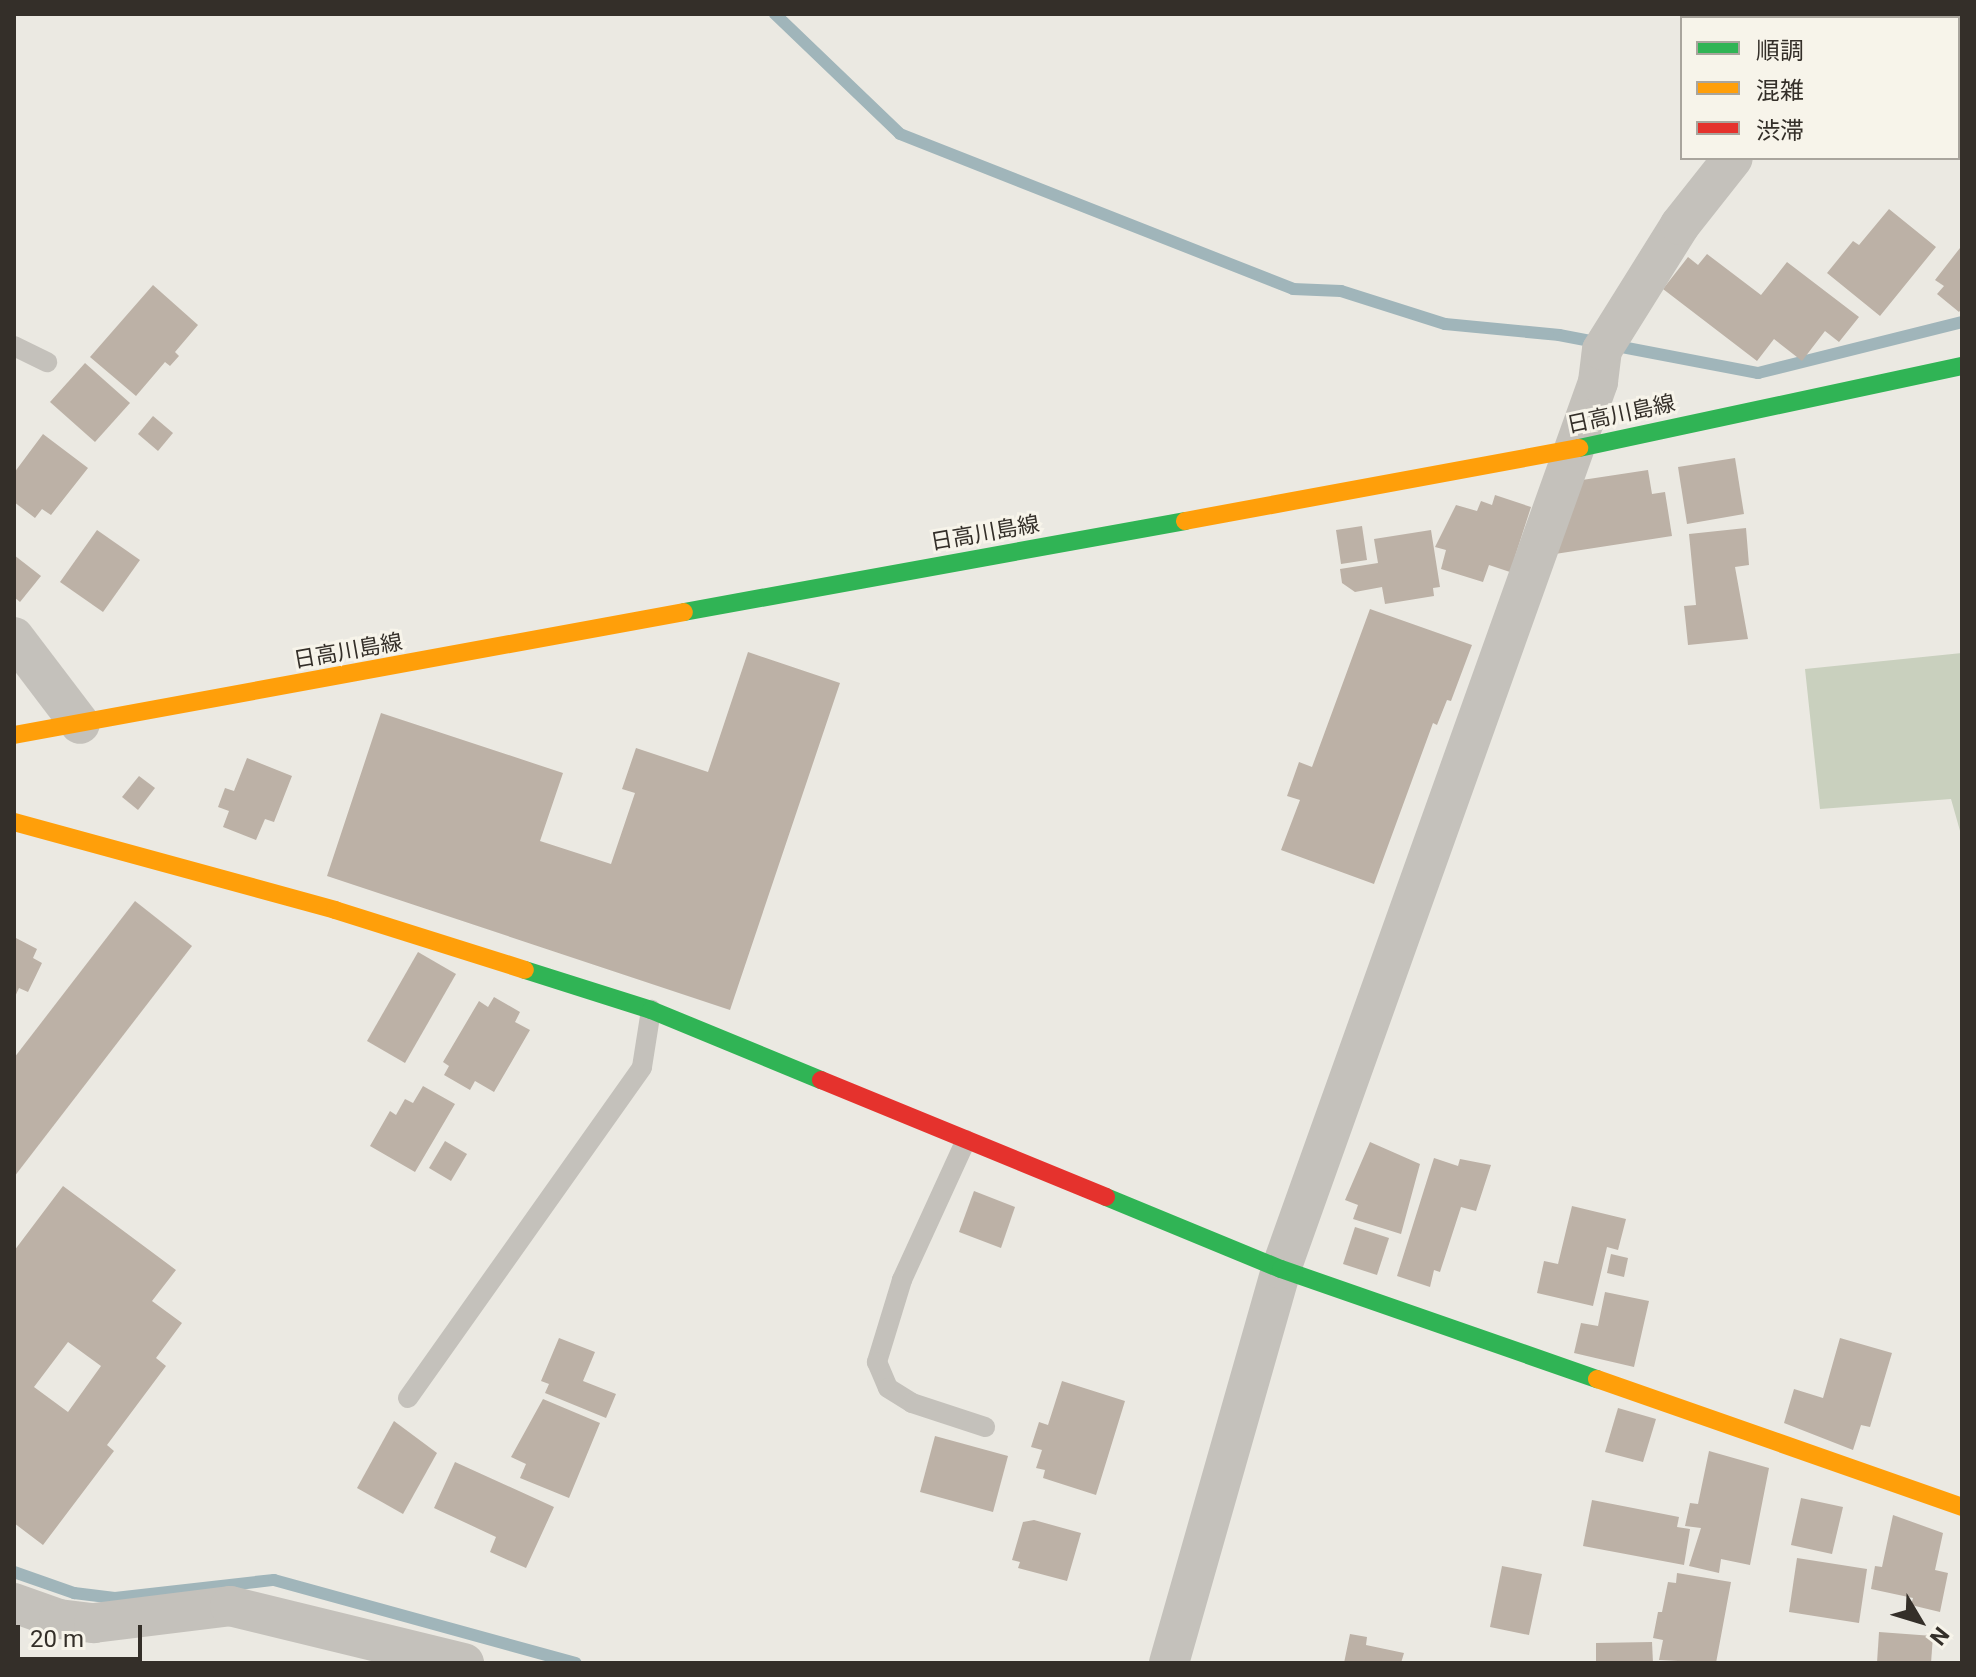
<!DOCTYPE html>
<html>
<head>
<meta charset="utf-8">
<style>
  body { margin:0 }
  #map { position:relative; width:1976px; height:1677px; overflow:hidden; background:#ebe9e2; font-family:Roboto,"Noto Sans JP",sans-serif }
  div>[style] { position:absolute }
  .green>* { inset:0; background:#c9d0be }
  .stream>* { height:12px; margin:-6px; padding:0 6px; transform-origin:6px; border-radius:6px; background:#a0b5ba }
  .building>* { inset:0; background:#bcb1a6 }
  .lane>* { height:20px; margin:-10px; padding:0 10px; transform-origin:10px; border-radius:10px; background:#c4c1bb }
  .street>* { height:40px; margin:-20px; padding:0 20px; transform-origin:20px; border-radius:20px; background:#c4c1bb }
  .fast>* { height:18px; margin:-9px; padding:0 9px; transform-origin:9px; border-radius:9px; background:#30b455 }
  .slow>* { height:18px; margin:-9px; padding:0 9px; transform-origin:9px; border-radius:9px; background:#ff9f0a }
  .jam>* { height:18px; margin:-9px; padding:0 9px; transform-origin:9px; border-radius:9px; background:#e5322d }
  span { translate:-50% -50%; white-space:nowrap; text-align:center; line-height:1.15; -webkit-text-stroke:6px #f7f4ea; paint-order:stroke }
  .street-label { font-size:22px; color:#342f29 }
  .frame { position:absolute; inset:0; border:16px solid #342f29; pointer-events:none }
  .legend { position:absolute; left:1680px; top:16px; width:280px; height:144px; box-sizing:border-box; background:#f7f4ea; border:2px solid #a9a59d; margin:0; padding:10px 14px; list-style:none; font-size:24px; color:#342f29 }
  .legend li { display:flex; align-items:center; gap:16px; height:40px }
  .legend b { width:40px; border:2px solid #a9a59d }
  .north { position:absolute; left:1880px; top:1581px; width:80px; height:80px; -webkit-text-stroke:6px #f7f4ea; paint-order:stroke; rotate:128deg; font-size:22px; font-weight:700; line-height:32px; text-align:center; color:#342f29 }
  .north::after { content:''; display:block; margin:auto; width:28px; height:36px; background:#342f29; clip-path:polygon(50% 0,100% 100%,50% 72%,0 100%) }
  .scale { position:absolute; left:16px; top:1625px; width:126px; height:36px; box-sizing:border-box; border:4px solid #342f29; border-top:0; padding-left:10px; font-size:24px; line-height:28px; white-space:nowrap; color:#342f29; -webkit-text-stroke:6px #f7f4ea; paint-order:stroke }
</style>
</head>
<body>
<div id="map">
  <div class="green">
    <i style="clip-path:polygon(1962px 653px,1962px 838px,1951px 799px,1820px 809px,1805px 669px)"></i>
  </div>
  <div class="stream">
    <i style="left:775px;top:14px;width:173px;rotate:43.8deg"></i>
    <i style="left:900px;top:134px;width:422px;rotate:21.5deg"></i>
    <i style="left:1293px;top:289px;width:48px;rotate:2.4deg"></i>
    <i style="left:1341px;top:291px;width:109px;rotate:17.6deg"></i>
    <i style="left:1445px;top:324px;width:115px;rotate:5.5deg"></i>
    <i style="left:1559px;top:335px;width:203px;rotate:10.8deg"></i>
    <i style="left:1758px;top:373px;width:210px;rotate:-14deg"></i>
    <i style="left:14px;top:1572px;width:64px;rotate:19.3deg"></i>
    <i style="left:74px;top:1593px;width:41px;rotate:7deg"></i>
    <i style="left:115px;top:1598px;width:160px;rotate:-6.5deg"></i>
    <i style="left:274px;top:1580px;width:313px;rotate:15.4deg"></i>
  </div>
  <div class="building">
    <i style="clip-path:polygon(1889px 209px,1936px 247px,1880px 316px,1827px 273px,1853px 241px,1859px 245px)"></i>
    <i style="clip-path:polygon(1960px 248px,1962px 308px,1959px 312px,1937px 294px,1944px 286px,1935px 280px)"></i>
    <i style="clip-path:polygon(1707px 254px,1761px 295px,1787px 262px,1859px 317px,1839px 342px,1825px 331px,1802px 361px,1774px 339px,1757px 361px,1663px 289px,1688px 257px,1698px 265px)"></i>
    <i style="clip-path:polygon(153px 285px,198px 325px,175px 352px,179px 356px,170px 366px,165px 362px,136px 396px,90px 357px)"></i>
    <i style="clip-path:polygon(85px 363px,130px 403px,95px 442px,50px 402px)"></i>
    <i style="clip-path:polygon(153px 416px,173px 433px,158px 451px,138px 434px)"></i>
    <i style="clip-path:polygon(43px 434px,88px 468px,51px 515px,42px 509px,35px 518px,14px 502px,14px 473px)"></i>
    <i style="clip-path:polygon(1735px 458px,1744px 514px,1687px 524px,1678px 467px)"></i>
    <i style="clip-path:polygon(1648px 470px,1652px 494px,1665px 492px,1672px 536px,1555px 554px,1582px 480px)"></i>
    <i style="clip-path:polygon(1495px 495px,1531px 507px,1510px 572px,1489px 565px,1483px 582px,1441px 569px,1446px 550px,1435px 547px,1456px 505px,1477px 511px,1481px 501px,1492px 505px)"></i>
    <i style="clip-path:polygon(1362px 526px,1367px 560px,1341px 564px,1336px 530px)"></i>
    <i style="clip-path:polygon(1746px 528px,1749px 565px,1735px 567px,1748px 639px,1688px 645px,1684px 606px,1696px 605px,1689px 534px)"></i>
    <i style="clip-path:polygon(97px 530px,140px 560px,103px 612px,60px 582px)"></i>
    <i style="clip-path:polygon(1431px 530px,1440px 587px,1433px 588px,1434px 596px,1385px 604px,1382px 587px,1355px 592px,1342px 583px,1340px 569px,1378px 563px,1374px 539px)"></i>
    <i style="clip-path:polygon(14px 555px,41px 576px,20px 602px,14px 597px)"></i>
    <i style="clip-path:polygon(1370px 609px,1472px 645px,1451px 701px,1447px 700px,1437px 725px,1433px 723px,1374px 884px,1281px 850px,1300px 800px,1287px 796px,1299px 762px,1312px 767px)"></i>
    <i style="clip-path:polygon(748px 652px,840px 683px,730px 1010px,327px 876px,381px 713px,563px 773px,540px 841px,611px 864px,635px 793px,622px 789px,636px 748px,708px 772px)"></i>
    <i style="clip-path:polygon(247px 758px,292px 776px,274px 822px,265px 819px,256px 840px,223px 827px,229px 811px,218px 807px,225px 788px,234px 791px)"></i>
    <i style="clip-path:polygon(139px 776px,155px 788px,138px 810px,122px 797px)"></i>
    <i style="clip-path:polygon(135px 901px,192px 946px,14px 1177px,14px 1058px)"></i>
    <i style="clip-path:polygon(14px 937px,37px 949px,33px 958px,42px 963px,28px 992px,19px 988px,14px 999px)"></i>
    <i style="clip-path:polygon(418px 952px,456px 974px,405px 1063px,367px 1041px)"></i>
    <i style="clip-path:polygon(494px 997px,520px 1012px,515px 1022px,530px 1030px,494px 1092px,475px 1081px,470px 1090px,444px 1075px,449px 1066px,443px 1062px,479px 1001px,488px 1007px)"></i>
    <i style="clip-path:polygon(423px 1086px,455px 1104px,415px 1172px,370px 1146px,390px 1111px,396px 1115px,405px 1099px,413px 1103px)"></i>
    <i style="clip-path:polygon(445px 1141px,467px 1154px,451px 1181px,429px 1168px)"></i>
    <i style="clip-path:polygon(1370px 1142px,1420px 1164px,1401px 1234px,1353px 1219px,1358px 1205px,1345px 1200px)"></i>
    <i style="clip-path:polygon(1434px 1158px,1458px 1166px,1460px 1159px,1491px 1165px,1476px 1211px,1461px 1207px,1440px 1272px,1434px 1270px,1430px 1287px,1397px 1276px)"></i>
    <i style="clip-path:polygon(evenodd,63px 1186px,176px 1270px,152px 1301px,182px 1323px,156px 1358px,166px 1366px,107px 1445px,114px 1451px,43px 1545px,14px 1523px,14px 1251px,63px 1186px,68px 1342px,101px 1366px,68px 1412px,34px 1387px,68px 1342px)"></i>
    <i style="clip-path:polygon(974px 1191px,1015px 1207px,1001px 1248px,959px 1232px)"></i>
    <i style="clip-path:polygon(1572px 1206px,1626px 1219px,1618px 1250px,1607px 1247px,1593px 1306px,1537px 1293px,1544px 1261px,1558px 1264px)"></i>
    <i style="clip-path:polygon(1355px 1227px,1389px 1238px,1377px 1275px,1343px 1264px)"></i>
    <i style="clip-path:polygon(1611px 1254px,1628px 1258px,1624px 1277px,1607px 1273px)"></i>
    <i style="clip-path:polygon(1605px 1292px,1649px 1301px,1634px 1367px,1574px 1353px,1581px 1323px,1598px 1326px)"></i>
    <i style="clip-path:polygon(559px 1338px,595px 1352px,583px 1381px,616px 1394px,606px 1418px,545px 1393px,549px 1384px,541px 1381px)"></i>
    <i style="clip-path:polygon(1840px 1338px,1892px 1353px,1870px 1427px,1861px 1425px,1853px 1450px,1784px 1423px,1794px 1389px,1823px 1398px)"></i>
    <i style="clip-path:polygon(1062px 1381px,1125px 1401px,1096px 1495px,1043px 1478px,1045px 1470px,1036px 1468px,1042px 1450px,1031px 1447px,1039px 1422px,1048px 1425px)"></i>
    <i style="clip-path:polygon(543px 1399px,600px 1423px,569px 1498px,520px 1478px,526px 1464px,511px 1457px)"></i>
    <i style="clip-path:polygon(1618px 1408px,1656px 1419px,1643px 1462px,1605px 1452px)"></i>
    <i style="clip-path:polygon(394px 1421px,437px 1453px,403px 1514px,357px 1488px)"></i>
    <i style="clip-path:polygon(935px 1436px,1008px 1456px,993px 1512px,920px 1492px)"></i>
    <i style="clip-path:polygon(1709px 1451px,1769px 1468px,1750px 1565px,1721px 1559px,1719px 1573px,1689px 1566px,1701px 1528px,1685px 1526px,1690px 1503px,1698px 1504px)"></i>
    <i style="clip-path:polygon(455px 1462px,554px 1507px,526px 1568px,490px 1552px,496px 1537px,434px 1508px)"></i>
    <i style="clip-path:polygon(1801px 1498px,1843px 1507px,1832px 1554px,1791px 1545px)"></i>
    <i style="clip-path:polygon(1592px 1500px,1679px 1517px,1677px 1527px,1690px 1529px,1684px 1565px,1583px 1546px)"></i>
    <i style="clip-path:polygon(1893px 1515px,1943px 1533px,1935px 1570px,1948px 1573px,1940px 1612px,1911px 1605px,1913px 1598px,1871px 1589px,1875px 1566px,1882px 1567px)"></i>
    <i style="clip-path:polygon(1034px 1520px,1081px 1533px,1067px 1581px,1018px 1568px,1020px 1562px,1012px 1560px,1023px 1522px)"></i>
    <i style="clip-path:polygon(1797px 1558px,1867px 1569px,1859px 1623px,1789px 1612px)"></i>
    <i style="clip-path:polygon(1502px 1566px,1542px 1574px,1529px 1635px,1490px 1627px)"></i>
    <i style="clip-path:polygon(1677px 1573px,1731px 1582px,1716px 1663px,1659px 1660px,1663px 1640px,1653px 1638px,1658px 1612px,1662px 1612px,1668px 1582px,1676px 1583px)"></i>
    <i style="clip-path:polygon(1879px 1632px,1933px 1636px,1931px 1663px,1877px 1663px)"></i>
    <i style="clip-path:polygon(1350px 1634px,1367px 1637px,1366px 1645px,1404px 1653px,1401px 1663px,1344px 1663px)"></i>
    <i style="clip-path:polygon(1652px 1642px,1653px 1663px,1596px 1663px,1596px 1643px)"></i>
  </div>
  <div class="lane">
    <i style="left:14px;top:346px;width:37px;rotate:26deg"></i>
    <i style="left:966px;top:1140px;width:154px;rotate:114.6deg"></i>
    <i style="left:902px;top:1280px;width:86px;rotate:107deg"></i>
    <i style="left:877px;top:1362px;width:28px;rotate:67deg"></i>
    <i style="left:888px;top:1388px;width:28px;rotate:32deg"></i>
    <i style="left:912px;top:1403px;width:77px;rotate:18.2deg"></i>
    <i style="left:408px;top:1398px;width:405px;rotate:-54.7deg"></i>
    <i style="left:642px;top:1067px;width:58px;rotate:-81deg"></i>
  </div>
  <div class="street">
    <i style="left:1844px;top:18px;width:5px;rotate:-53deg"></i>
    <i style="left:14px;top:637px;width:109px;rotate:52.8deg"></i>
    <i style="left:14px;top:1603px;width:48px;rotate:19.6deg"></i>
    <i style="left:59px;top:1619px;width:35px;rotate:7deg"></i>
    <i style="left:94px;top:1623px;width:137px;rotate:-7.1deg"></i>
    <i style="left:230px;top:1606px;width:241px;rotate:13.7deg"></i>
    <i style="left:1169px;top:1663px;width:410px;rotate:-74.1deg"></i>
    <i style="left:1281px;top:1269px;width:942px;rotate:-70.33deg"></i>
    <i style="left:1598px;top:382px;width:32px;rotate:-83deg"></i>
    <i style="left:1602px;top:350px;width:147px;rotate:-58deg"></i>
    <i style="left:1680px;top:225px;width:85px;rotate:-51.7deg"></i>
  </div>
  <div class="fast">
    <i style="left:1579px;top:448px;width:392px;rotate:-12.1deg"></i>
    <i style="left:684px;top:612px;width:509px;rotate:-10.29deg"></i>
    <i style="left:525px;top:970px;width:132px;rotate:17.6deg"></i>
    <i style="left:651px;top:1010px;width:184px;rotate:22.4deg"></i>
    <i style="left:1106px;top:1197px;width:189px;rotate:22.4deg"></i>
    <i style="left:1281px;top:1269px;width:335px;rotate:19.2deg"></i>
  </div>
  <div class="slow">
    <i style="left:1185px;top:521px;width:401px;rotate:-10.5deg"></i>
    <i style="left:14px;top:735px;width:681px;rotate:-10.4deg"></i>
    <i style="left:14px;top:822px;width:333px;rotate:15.3deg"></i>
    <i style="left:335px;top:910px;width:199px;rotate:17.5deg"></i>
    <i style="left:1597px;top:1379px;width:387px;rotate:19.3deg"></i>
  </div>
  <div class="jam">
    <i style="left:821px;top:1080px;width:308px;rotate:22.3deg"></i>
  </div>
  <div class="street-label">
    <span style="left:1621px;top:414px;rotate:-12deg">日高川島線</span>
    <span style="left:985px;top:533px;rotate:-10deg">日高川島線</span>
    <span style="left:348px;top:651px;rotate:-10deg">日高川島線</span>
  </div>
  <div class="frame"></div>
  <ul class="legend">
  <li><b style="height:10px;background:#30b455"></b>順調</li>
  <li><b style="height:10px;background:#ff9f0a"></b>混雑</li>
  <li><b style="height:10px;background:#e5322d"></b>渋滞</li>
  </ul>
  <div class="north">N</div>
  <div class="scale">20 m</div>
</div>
</body>
</html>
